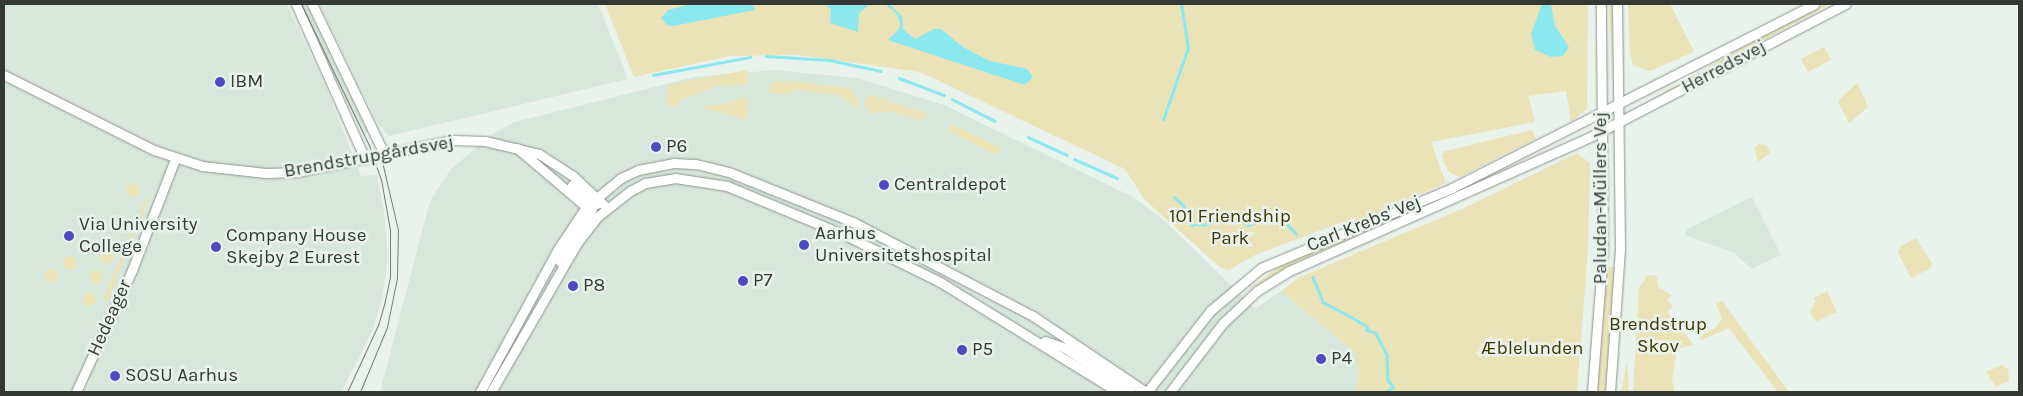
<!DOCTYPE html>
<html>
<head>
<meta charset="utf-8">
<style>
  body { margin:0 }
  #map { position:relative; width:2023px; height:396px; overflow:hidden; background:#e9f2eb; font-family:Karla,sans-serif }
  div>[style] { position:absolute }
  .built>* { inset:0; background:#d8e7db }
  .green>* { inset:0; background:#e9e3b7 }
  .round { border-radius:50% }
  .water>* { inset:0; background:#8ce8ef }
  .stream>* { height:2.5px; margin:-1.25px; padding:0 1.25px; transform-origin:1.25px; border-radius:1.25px; background:#8ce8ef }
  .roads { filter:drop-shadow(0 0 1px #8c948d) drop-shadow(0 0 1px #8c948d) }
  .secondary>* { height:9px; margin:-4.5px; padding:0 4.5px; transform-origin:4.5px; border-radius:4.5px; background:#fff }
  .tram>* { height:1px; margin:-0.5px; padding:0 0.5px; transform-origin:0.5px; border-radius:0.5px; background:#767c78 }
  .dots>* { width:14px; height:14px; translate:-50% -50%; box-sizing:border-box; border:2px solid #e9f2eb; border-radius:50% }
  span { translate:-50% -50%; white-space:nowrap; text-align:center; line-height:1.15; -webkit-text-stroke:5px #e9f2eb; paint-order:stroke }
  .street-label { font-size:19px; color:#353936 }
  .poi-label { font-size:19px; color:#353936 }
  .left { translate:0 -50%; text-align:left }
  .park-label { font-size:19px; color:#403800 }
  .frame { position:absolute; inset:0; border:5px solid #353936; pointer-events:none }
</style>
</head>
<body>
<div id="map">
  <div class="built">
    <i style="clip-path:polygon(4px 4px,287px 4px,326px 87px,361px 176px,377px 175px,385px 218px,388px 256px,382px 300px,372px 332px,341px 392px,4px 392px)"></i>
    <i style="clip-path:polygon(299px 4px,309px 4px,372px 131px,363px 134px)"></i>
    <i style="clip-path:polygon(319px 4px,598px 4px,628px 79px,389px 136px,378px 124px)"></i>
    <i style="clip-path:polygon(774px 70px,857px 78px,944px 105px,1133px 197px,1166px 222px,1255px 309px,1281px 291px,1355px 353px,1359px 369px,1356px 392px,380px 392px,430px 201px,451px 169px,494px 133px,515px 122px,694px 77px)"></i>
    <i style="clip-path:polygon(1752px 197px,1781px 255px,1752px 269px,1734px 253px,1685px 235px,1687px 229px)"></i>
  </div>
  <div class="green">
    <i style="clip-path:polygon(605px 4px,1588px 4px,1587px 109px,1571px 122px,1566px 91px,1528px 96px,1535px 122px,1431px 142px,1446px 183px,1361px 220px,1340px 223px,1255px 255px,1228px 270px,1221px 268px,1145px 200px,1125px 169px,920px 72px,798px 55px,730px 56px,634px 77px)"></i>
    <i style="clip-path:polygon(1609px 4px,1612px 4px,1612px 86px,1611px 41px)"></i>
    <i style="clip-path:polygon(1628px 4px,1670px 4px,1694px 52px,1650px 71px,1633px 65px,1630px 54px)"></i>
    <i style="clip-path:polygon(1824px 4px,1830px 4px,1639px 107px,1776px 28px)"></i>
    <i style="clip-path:polygon(1824px 47px,1831px 60px,1808px 72px,1801px 59px)"></i>
    <i style="clip-path:polygon(747px 70px,748px 85px,716px 86px,681px 100px,675px 107px,666px 105px,668px 85px)"></i>
    <i style="clip-path:polygon(791px 81px,850px 88px,856px 95px,860px 110px,838px 95px,793px 90px,788px 95px,768px 93px,771px 82px)"></i>
    <i style="clip-path:polygon(1857px 83px,1868px 107px,1849px 123px,1838px 101px)"></i>
    <i style="clip-path:polygon(868px 94px,926px 113px,927px 115px,923px 121px,887px 111px,870px 114px,864px 103px)"></i>
    <i style="clip-path:polygon(748px 97px,747px 120px,699px 107px,717px 105px)"></i>
    <i style="clip-path:polygon(952px 124px,995px 145px,1002px 148px,996px 155px,952px 133px,947px 129px)"></i>
    <i style="clip-path:polygon(1584px 126px,1460px 191px,1298px 261px,1245px 292px,1285px 262px)"></i>
    <i style="clip-path:polygon(1532px 130px,1536px 139px,1460px 177px,1449px 172px,1443px 161px,1442px 155px,1445px 151px)"></i>
    <i style="clip-path:polygon(1759px 144px,1766px 145px,1770px 153px,1758px 162px,1755px 148px)"></i>
    <i style="clip-path:polygon(1577px 153px,1590px 163px,1588px 249px,1577px 392px,1356px 392px,1359px 369px,1355px 353px,1281px 291px,1300px 277px,1464px 208px)"></i>
    <i class="round" style="left:126px;top:183px;width:14px;height:14px"></i>
    <i style="clip-path:polygon(150px 197px,118px 275px,108px 301px,103px 299px,145px 200px)"></i>
    <i style="clip-path:polygon(1916px 238px,1932px 264px,1931px 268px,1911px 278px,1898px 252px,1901px 246px)"></i>
    <i class="round" style="left:100px;top:250px;width:14px;height:14px"></i>
    <i class="round" style="left:63px;top:256px;width:14px;height:14px"></i>
    <i style="clip-path:polygon(1607px 267px,1615px 267px,1607px 376px,1605px 392px,1597px 392px)"></i>
    <i class="round" style="left:44px;top:269px;width:14px;height:14px"></i>
    <i class="round" style="left:89px;top:270px;width:14px;height:14px"></i>
    <i style="clip-path:polygon(1656px 275px,1659px 288px,1672px 295px,1667px 299px,1673px 307px,1667px 311px,1694px 345px,1677px 349px,1672px 381px,1675px 392px,1633px 392px,1639px 288px,1647px 276px)"></i>
    <i style="clip-path:polygon(1827px 291px,1837px 312px,1816px 322px,1810px 312px,1816px 301px,1814px 298px)"></i>
    <i class="round" style="left:82px;top:292px;width:14px;height:14px"></i>
    <i style="clip-path:polygon(1722px 301px,1789px 392px,1778px 392px,1729px 328px,1702px 340px,1699px 337px,1715px 328px,1722px 319px,1716px 304px)"></i>
    <i style="clip-path:polygon(1627px 362px,1629px 392px,1621px 392px)"></i>
    <i style="clip-path:polygon(2002px 365px,2008px 369px,2009px 381px,1996px 387px,1986px 372px)"></i>
  </div>
  <div class="water">
    <i style="clip-path:polygon(692px 4px,752px 4px,755px 10px,673px 26px,667px 25px,661px 18px,668px 10px)"></i>
    <i style="clip-path:polygon(826px 4px,889px 4px,902px 16px,903px 29px,915px 39px,934px 29px,941px 29px,963px 47px,990px 61px,1027px 69px,1033px 77px,1025px 85px,888px 40px,899px 29px,900px 22px,895px 12px,886px 5px,869px 5px,859px 13px,858px 32px,830px 23px,831px 10px)"></i>
    <i style="clip-path:polygon(1542px 4px,1551px 4px,1555px 26px,1569px 47px,1563px 56px,1551px 57px,1535px 50px,1531px 34px)"></i>
  </div>
  <div class="stream">
    <i style="left:766px;top:56px;width:63px;rotate:3.6deg"></i>
    <i style="left:829px;top:60px;width:53px;rotate:11.9deg"></i>
    <i style="left:653px;top:75px;width:99px;rotate:-10.5deg"></i>
    <i style="left:899px;top:78px;width:48px;rotate:20.7deg"></i>
    <i style="left:952px;top:99px;width:48px;rotate:27.1deg"></i>
    <i style="left:1163px;top:120px;width:76px;rotate:-70.9deg"></i>
    <i style="left:1188px;top:48px;width:45px;rotate:-99deg"></i>
    <i style="left:1028px;top:137px;width:43px;rotate:24.8deg"></i>
    <i style="left:1074px;top:159px;width:47px;rotate:23.8deg"></i>
    <i style="left:1174px;top:197px;width:13px;rotate:42deg"></i>
    <i style="left:1184px;top:206px;width:14px;rotate:78deg"></i>
    <i style="left:1187px;top:220px;width:7px;rotate:45deg"></i>
    <i style="left:1192px;top:225px;width:11px"></i>
    <i style="left:1203px;top:225px;width:31px;rotate:-21deg"></i>
    <i style="left:1232px;top:214px;width:9px;rotate:58deg"></i>
    <i style="left:1237px;top:222px;width:6px;rotate:-18deg"></i>
    <i style="left:1243px;top:220px;width:7px;rotate:45deg"></i>
    <i style="left:1248px;top:225px;width:33px;rotate:-18deg"></i>
    <i style="left:1279px;top:215px;width:25px;rotate:48deg"></i>
    <i style="left:1313px;top:277px;width:27px;rotate:68deg"></i>
    <i style="left:1323px;top:302px;width:40px;rotate:28deg"></i>
    <i style="left:1358px;top:321px;width:10px;rotate:29deg"></i>
    <i style="left:1367px;top:326px;width:4px;rotate:90deg"></i>
    <i style="left:1367px;top:330px;width:9px;rotate:18deg"></i>
    <i style="left:1376px;top:333px;width:25px;rotate:63deg"></i>
    <i style="left:1387px;top:355px;width:25px;rotate:88deg"></i>
    <i style="left:1388px;top:380px;width:9px;rotate:54deg"></i>
    <i style="left:1393px;top:387px;width:8px;rotate:140deg"></i>
  </div>
  <div class="roads">
    <div class="secondary">
      <i style="left:296px;top:4px;width:170px;rotate:66deg"></i>
      <i style="left:312px;top:4px;width:169px;rotate:64.3deg"></i>
      <i style="left:4px;top:75px;width:168px;rotate:26.6deg"></i>
      <i style="left:154px;top:150px;width:51px;rotate:18.4deg"></i>
      <i style="left:202px;top:166px;width:64px;rotate:6.2deg"></i>
      <i style="left:266px;top:173px;width:31px;rotate:-2deg"></i>
      <i style="left:297px;top:172px;width:159px;rotate:-11.6deg"></i>
      <i style="left:453px;top:140px;width:32px;rotate:2deg"></i>
      <i style="left:485px;top:141px;width:56px;rotate:13.5deg"></i>
      <i style="left:539px;top:154px;width:40px;rotate:32.9deg"></i>
      <i style="left:573px;top:176px;width:45px;rotate:43.2deg"></i>
      <i style="left:517px;top:148px;width:97px;rotate:40.4deg"></i>
      <i style="left:572px;top:185px;width:31px;rotate:38deg"></i>
      <i style="left:560px;top:262px;width:25px;rotate:-64deg"></i>
      <i style="left:571px;top:239px;width:37px;rotate:-55deg"></i>
      <i style="left:1045px;top:341px;width:21px;rotate:19deg"></i>
      <i style="left:1065px;top:348px;width:79px;rotate:33.7deg"></i>
      <i style="left:76px;top:392px;width:134px;rotate:-65.3deg"></i>
      <i style="left:132px;top:270px;width:119px;rotate:-68.8deg"></i>
      <i style="left:480px;top:392px;width:163px;rotate:-61.4deg"></i>
      <i style="left:558px;top:249px;width:50px;rotate:-56.3deg"></i>
      <i style="left:586px;top:207px;width:45px;rotate:-39.6deg"></i>
      <i style="left:621px;top:178px;width:19px;rotate:-25deg"></i>
      <i style="left:638px;top:170px;width:37px;rotate:-11deg"></i>
      <i style="left:674px;top:163px;width:22px;rotate:3deg"></i>
      <i style="left:696px;top:164px;width:36px;rotate:14deg"></i>
      <i style="left:731px;top:173px;width:131px;rotate:21.9deg"></i>
      <i style="left:853px;top:222px;width:203px;rotate:27.6deg"></i>
      <i style="left:1033px;top:316px;width:136px;rotate:33.9deg"></i>
      <i style="left:491px;top:392px;width:172px;rotate:-60deg"></i>
      <i style="left:577px;top:243px;width:33px;rotate:-52deg"></i>
      <i style="left:597px;top:217px;width:42px;rotate:-38.2deg"></i>
      <i style="left:630px;top:191px;width:17px;rotate:-28deg"></i>
      <i style="left:645px;top:183px;width:30px;rotate:-9deg"></i>
      <i style="left:675px;top:178px;width:53px;rotate:8.7deg"></i>
      <i style="left:727px;top:186px;width:128px;rotate:22.6deg"></i>
      <i style="left:845px;top:235px;width:106px;rotate:26.3deg"></i>
      <i style="left:940px;top:282px;width:209px;rotate:31.7deg"></i>
      <i style="left:1147px;top:392px;width:103px;rotate:-52.1deg"></i>
      <i style="left:1210px;top:311px;width:67px;rotate:-40.1deg"></i>
      <i style="left:1261px;top:268px;width:207px;rotate:-22.7deg"></i>
      <i style="left:1452px;top:188px;width:406px;rotate:-26.9deg"></i>
      <i style="left:1170px;top:392px;width:87px;rotate:-52.5deg"></i>
      <i style="left:1223px;top:323px;width:47px;rotate:-43.3deg"></i>
      <i style="left:1257px;top:291px;width:38px;rotate:-32deg"></i>
      <i style="left:1289px;top:271px;width:332px;rotate:-24deg"></i>
      <i style="left:1592px;top:136px;width:286px;rotate:-27.5deg"></i>
      <i style="left:1592px;top:392px;width:144px;rotate:-85.6deg"></i>
      <i style="left:1603px;top:248px;width:244px;rotate:-90.5deg"></i>
      <i style="left:1610px;top:392px;width:144px;rotate:-86deg"></i>
      <i style="left:1620px;top:248px;width:244px;rotate:-90.7deg"></i>
    </div>
  </div>
  <div class="tram">
    <i style="left:301px;top:4px;width:157px;rotate:64.3deg"></i>
    <i style="left:369px;top:145px;width:36px;rotate:71deg"></i>
    <i style="left:381px;top:179px;width:52px;rotate:80deg"></i>
    <i style="left:390px;top:230px;width:47px;rotate:90deg"></i>
    <i style="left:390px;top:277px;width:25px;rotate:102deg"></i>
    <i style="left:385px;top:301px;width:25px;rotate:106deg"></i>
    <i style="left:378px;top:325px;width:74px;rotate:114.8deg"></i>
    <i style="left:360px;top:392px;width:70px;rotate:-67.4deg"></i>
    <i style="left:387px;top:327px;width:50px;rotate:-78.5deg"></i>
    <i style="left:397px;top:278px;width:48px;rotate:-88.8deg"></i>
    <i style="left:398px;top:230px;width:71px;rotate:-103.1deg"></i>
  </div>
  <div class="dots">
    <i style="left:220px;top:82px;background:#4d4bc1"></i>
    <i style="left:656px;top:147px;background:#4d4bc1"></i>
    <i style="left:884px;top:185px;background:#4d4bc1"></i>
    <i style="left:69px;top:236px;background:#4d4bc1"></i>
    <i style="left:804px;top:245px;background:#4d4bc1"></i>
    <i style="left:216px;top:247px;background:#4d4bc1"></i>
    <i style="left:743px;top:281px;background:#4d4bc1"></i>
    <i style="left:573px;top:286px;background:#4d4bc1"></i>
    <i style="left:962px;top:350px;background:#4d4bc1"></i>
    <i style="left:1321px;top:359px;background:#4d4bc1"></i>
    <i style="left:115px;top:376px;background:#4d4bc1"></i>
  </div>
  <div class="street-label">
    <span style="left:1724px;top:67px;rotate:-28deg">Herredsvej</span>
    <span style="left:369px;top:157px;rotate:-10deg">Brendstrupgårdsvej</span>
    <span style="left:1601px;top:198px;rotate:-90deg">Paludan-Müllers Vej</span>
    <span style="left:1364px;top:224px;rotate:-22deg">Carl Krebs' Vej</span>
    <span style="left:110px;top:318px;rotate:-66deg">Hedeager</span>
  </div>
  <div class="poi-label">
    <span class="left" style="left:230px;top:82px">IBM</span>
    <span class="left" style="left:666px;top:147px">P6</span>
    <span class="left" style="left:894px;top:185px">Centraldepot</span>
    <span class="left" style="left:79px;top:236px">Via University<br>College</span>
    <span class="left" style="left:815px;top:245px">Aarhus<br>Universitetshospital</span>
    <span class="left" style="left:226px;top:247px">Company House<br>Skejby 2 Eurest</span>
    <span class="left" style="left:753px;top:281px">P7</span>
    <span class="left" style="left:583px;top:286px">P8</span>
    <span class="left" style="left:972px;top:350px">P5</span>
    <span class="left" style="left:1331px;top:359px">P4</span>
    <span class="left" style="left:125px;top:376px">SOSU Aarhus</span>
  </div>
  <div class="park-label">
    <span style="left:1230px;top:228px">101 Friendship<br>Park</span>
    <span style="left:1658px;top:336px">Brendstrup<br>Skov</span>
    <span style="left:1532px;top:349px">Æblelunden</span>
  </div>
  <div class="frame"></div>
</div>
</body>
</html>
